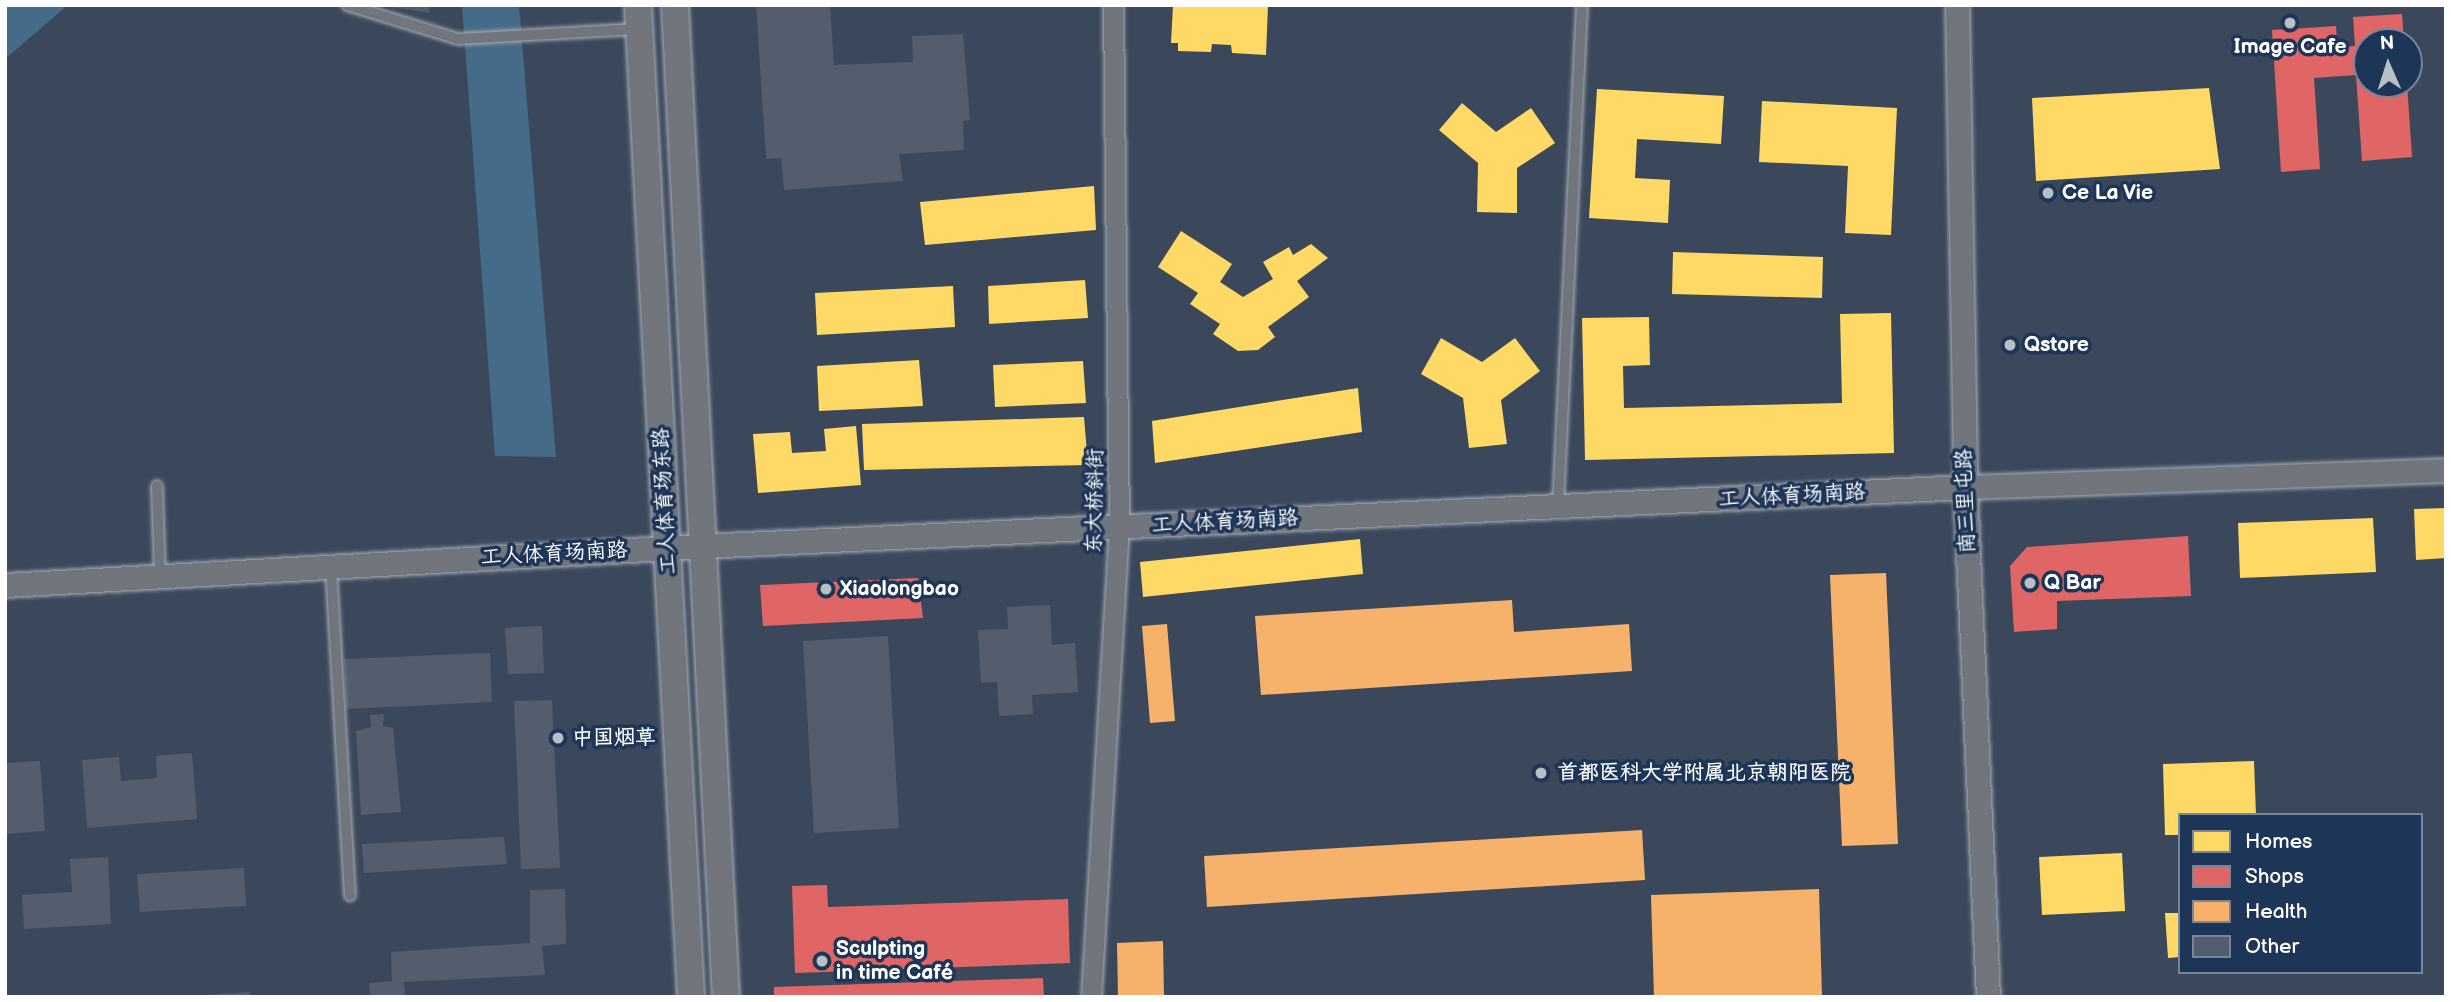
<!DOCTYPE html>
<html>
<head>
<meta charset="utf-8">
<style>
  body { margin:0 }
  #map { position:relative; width:2451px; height:1002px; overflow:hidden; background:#3b485b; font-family:"Balsamiq Sans","LXGW WenKai TC",sans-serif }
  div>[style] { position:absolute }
  .water>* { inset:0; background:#446b88 }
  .homes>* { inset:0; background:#ffd966 }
  .shops>* { inset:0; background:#e06666 }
  .health>* { inset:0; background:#f6b26b }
  .building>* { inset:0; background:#535d6d }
  .roads { filter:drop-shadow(0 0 2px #a7adb5) drop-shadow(0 0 2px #a7adb5) }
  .service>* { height:10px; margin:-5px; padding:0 5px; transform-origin:5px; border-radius:5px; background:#70757e }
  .minor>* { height:19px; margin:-9.5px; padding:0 9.5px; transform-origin:9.5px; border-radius:9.5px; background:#70757e }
  .tertiary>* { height:23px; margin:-11.5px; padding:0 11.5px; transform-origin:11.5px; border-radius:11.5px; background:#70757e }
  .secondary>* { height:26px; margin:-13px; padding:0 13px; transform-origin:13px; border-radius:13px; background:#70757e }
  .dots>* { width:19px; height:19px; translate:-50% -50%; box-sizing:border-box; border:4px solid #1d3557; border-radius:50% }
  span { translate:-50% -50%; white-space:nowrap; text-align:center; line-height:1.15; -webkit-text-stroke:7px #1d3557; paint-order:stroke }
  .poi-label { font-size:21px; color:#fff; font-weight:700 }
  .left { translate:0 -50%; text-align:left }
  .street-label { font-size:21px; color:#fff }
  .frame { position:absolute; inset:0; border:7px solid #fff; pointer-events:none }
  .legend { position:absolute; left:2178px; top:813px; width:245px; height:161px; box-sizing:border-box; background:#1d3557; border:2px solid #77869a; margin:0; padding:9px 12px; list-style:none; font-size:21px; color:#fff }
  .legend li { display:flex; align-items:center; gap:14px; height:35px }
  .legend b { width:35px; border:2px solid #77869a }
  .north { position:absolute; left:2353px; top:28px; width:70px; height:70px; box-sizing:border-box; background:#1d3557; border:2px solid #77869a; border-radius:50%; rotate:357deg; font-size:19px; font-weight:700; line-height:28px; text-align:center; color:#fff }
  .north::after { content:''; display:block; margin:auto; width:24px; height:32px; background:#babfc6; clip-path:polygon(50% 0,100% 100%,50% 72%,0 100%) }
</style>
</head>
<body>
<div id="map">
  <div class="water">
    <i style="clip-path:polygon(5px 5px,68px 5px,5px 59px)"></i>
    <i style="clip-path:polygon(462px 5px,519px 5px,556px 457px,495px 456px)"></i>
  </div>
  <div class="homes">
    <i style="clip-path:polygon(1173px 5px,1268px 5px,1266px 55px,1232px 53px,1231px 45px,1212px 44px,1211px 52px,1178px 51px,1178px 43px,1171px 43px)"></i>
    <i style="clip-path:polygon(2209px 88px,2220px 169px,2036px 181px,2032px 98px)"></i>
    <i style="clip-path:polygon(1597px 89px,1724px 96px,1721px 144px,1637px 139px,1635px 178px,1670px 180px,1668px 223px,1589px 218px)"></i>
    <i style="clip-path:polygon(1762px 101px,1897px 108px,1891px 235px,1845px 233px,1848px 166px,1759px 162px)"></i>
    <i style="clip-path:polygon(1462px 103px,1496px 132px,1531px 108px,1555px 143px,1517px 168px,1517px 213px,1477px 212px,1478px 163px,1439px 130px)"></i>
    <i style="clip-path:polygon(1094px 186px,1096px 230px,925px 245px,920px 202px)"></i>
    <i style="clip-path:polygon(1181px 231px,1232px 264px,1220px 282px,1243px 297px,1273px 279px,1263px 262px,1289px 247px,1293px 255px,1311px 244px,1328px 258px,1297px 281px,1309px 297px,1268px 327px,1275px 337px,1258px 350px,1238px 351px,1213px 334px,1220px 324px,1190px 304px,1198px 293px,1158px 267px)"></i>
    <i style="clip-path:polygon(1673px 252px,1823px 257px,1822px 298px,1672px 294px)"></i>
    <i style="clip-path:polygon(1085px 280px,1088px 318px,989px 324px,988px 286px)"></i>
    <i style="clip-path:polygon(953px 286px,955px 327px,817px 335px,815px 293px)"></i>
    <i style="clip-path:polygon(1891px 313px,1894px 453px,1585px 460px,1582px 318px,1649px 317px,1650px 365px,1623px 366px,1624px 408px,1842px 403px,1840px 314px)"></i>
    <i style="clip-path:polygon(1441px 338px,1482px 362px,1515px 338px,1540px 371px,1501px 400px,1507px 444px,1469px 448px,1463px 398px,1421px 374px)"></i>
    <i style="clip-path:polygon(919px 360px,923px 406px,819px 411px,817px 366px)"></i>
    <i style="clip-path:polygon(1083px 361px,1086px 403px,995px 407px,993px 365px)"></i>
    <i style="clip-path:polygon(1358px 388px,1362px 432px,1155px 463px,1152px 421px)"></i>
    <i style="clip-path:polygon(1084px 417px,1088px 465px,864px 470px,862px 424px)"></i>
    <i style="clip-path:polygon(856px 426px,861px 485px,758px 493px,753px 434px,790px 432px,792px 453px,826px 451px,824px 429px)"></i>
    <i style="clip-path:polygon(2446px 508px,2446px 558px,2416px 560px,2414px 509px)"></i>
    <i style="clip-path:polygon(2373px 518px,2376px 572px,2240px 578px,2238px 523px)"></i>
    <i style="clip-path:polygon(1360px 539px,1363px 574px,1143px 597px,1140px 562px)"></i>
    <i style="clip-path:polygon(2254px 761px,2256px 815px,2180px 815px,2180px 835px,2165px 835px,2163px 764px)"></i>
    <i style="clip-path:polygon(2122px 853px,2125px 911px,2042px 915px,2039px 857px)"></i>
    <i style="clip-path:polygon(2165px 913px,2180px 913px,2180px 957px,2168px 958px)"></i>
  </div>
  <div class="shops">
    <i style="clip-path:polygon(2402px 14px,2404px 42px,2367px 42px,2367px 84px,2407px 84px,2412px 157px,2362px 161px,2356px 75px,2314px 78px,2320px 169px,2281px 172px,2272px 30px,2336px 26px,2337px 47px,2355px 46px,2353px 17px)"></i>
    <i style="clip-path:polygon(2188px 536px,2191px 596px,2057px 601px,2057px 629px,2014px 632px,2010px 566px,2027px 547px)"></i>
    <i style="clip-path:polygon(918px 578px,923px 618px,763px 626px,760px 585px)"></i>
    <i style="clip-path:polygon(827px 885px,828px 907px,1068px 899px,1070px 963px,795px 973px,792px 886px)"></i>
    <i style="clip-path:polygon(1043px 978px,1044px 997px,774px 997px,774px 987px)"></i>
  </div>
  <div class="health">
    <i style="clip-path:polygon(1886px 573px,1898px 844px,1842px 846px,1830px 575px)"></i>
    <i style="clip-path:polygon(1512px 600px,1514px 632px,1629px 624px,1632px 671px,1261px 695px,1255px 616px)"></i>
    <i style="clip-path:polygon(1167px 624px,1175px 721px,1150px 723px,1142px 626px)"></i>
    <i style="clip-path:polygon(1642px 830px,1645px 880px,1207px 907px,1204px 856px)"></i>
    <i style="clip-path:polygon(1819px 889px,1822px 997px,1654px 997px,1651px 895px)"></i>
    <i style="clip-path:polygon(1163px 941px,1164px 997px,1118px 997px,1117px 943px)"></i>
  </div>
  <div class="building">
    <i style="clip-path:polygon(391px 5px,430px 5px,429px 13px,391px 7px)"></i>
    <i style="clip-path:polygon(756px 5px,830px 5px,834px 65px,913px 62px,912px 36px,963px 34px,970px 120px,963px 121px,964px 150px,899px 154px,903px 181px,784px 190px,781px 158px,766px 159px)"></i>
    <i style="clip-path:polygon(1050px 605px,1052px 645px,1075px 643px,1078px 692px,1032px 695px,1033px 714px,999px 716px,997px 682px,981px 683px,978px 630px,1008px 629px,1007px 607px)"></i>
    <i style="clip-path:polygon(542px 626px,544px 673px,508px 674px,505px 628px)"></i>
    <i style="clip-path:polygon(888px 636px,899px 828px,814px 833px,803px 641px)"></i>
    <i style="clip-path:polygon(490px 653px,492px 702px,346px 709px,344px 659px)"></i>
    <i style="clip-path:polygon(552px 700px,560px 868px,521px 869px,514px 701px)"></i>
    <i style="clip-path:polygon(384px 714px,383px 726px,393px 728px,401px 812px,361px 815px,356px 731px,371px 727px,370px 715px)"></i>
    <i style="clip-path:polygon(192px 753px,197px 819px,87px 828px,82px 760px,119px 757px,121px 781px,157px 778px,156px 756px)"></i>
    <i style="clip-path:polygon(40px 761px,45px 831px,5px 834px,5px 763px)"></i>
    <i style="clip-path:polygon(504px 837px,507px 864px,364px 873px,362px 844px)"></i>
    <i style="clip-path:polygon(108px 857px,111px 924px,24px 929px,22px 895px,72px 892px,70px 859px)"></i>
    <i style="clip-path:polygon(244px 868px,246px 906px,140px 912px,137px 874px)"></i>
    <i style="clip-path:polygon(565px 889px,566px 944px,542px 946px,545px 975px,404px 982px,405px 997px,370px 997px,369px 983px,392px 981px,391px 952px,530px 943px,530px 890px)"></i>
    <i style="clip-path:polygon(250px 992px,251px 997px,205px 997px,205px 995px)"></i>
  </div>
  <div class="roads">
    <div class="service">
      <i style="left:347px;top:5px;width:116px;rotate:17deg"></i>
      <i style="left:458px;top:39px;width:180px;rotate:-3.2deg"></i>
      <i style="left:157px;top:486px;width:89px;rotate:88.1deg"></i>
      <i style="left:1558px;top:506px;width:502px;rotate:-87.26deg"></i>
      <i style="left:331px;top:567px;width:329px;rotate:86.7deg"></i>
    </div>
    <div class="minor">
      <i style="left:1091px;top:997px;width:471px;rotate:-86.6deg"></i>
      <i style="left:1119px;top:527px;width:522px;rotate:-90.66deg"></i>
    </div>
    <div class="tertiary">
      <i style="left:1957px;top:5px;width:482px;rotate:89deg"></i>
      <i style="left:1965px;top:487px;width:511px;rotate:87.42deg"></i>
      <i style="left:5px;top:585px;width:697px;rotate:-3.21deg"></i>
      <i style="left:701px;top:546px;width:1265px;rotate:-2.67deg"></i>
      <i style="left:1965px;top:487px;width:481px;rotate:-2deg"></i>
    </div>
    <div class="secondary">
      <i style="left:638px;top:5px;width:993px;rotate:86.94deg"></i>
      <i style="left:675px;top:5px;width:993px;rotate:87.06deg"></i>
    </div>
  </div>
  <div class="dots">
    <i style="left:2290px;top:23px;background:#babfc6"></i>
    <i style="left:2048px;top:193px;background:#babfc6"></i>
    <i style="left:2010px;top:345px;background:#babfc6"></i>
    <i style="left:2030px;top:583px;background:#babfc6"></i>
    <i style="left:826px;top:589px;background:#babfc6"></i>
    <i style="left:558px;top:738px;background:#babfc6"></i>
    <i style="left:1541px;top:773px;background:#babfc6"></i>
    <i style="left:822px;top:961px;background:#babfc6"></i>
  </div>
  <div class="poi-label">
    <span style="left:2290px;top:47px">Image Cafe</span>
    <span class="left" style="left:2062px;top:193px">Ce La Vie</span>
    <span class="left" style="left:2024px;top:345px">Qstore</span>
    <span class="left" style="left:2044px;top:583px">Q Bar</span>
    <span class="left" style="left:840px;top:589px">Xiaolongbao</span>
    <span class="left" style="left:572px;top:738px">中国烟草</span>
    <span class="left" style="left:1557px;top:773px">首都医科大学附属北京朝阳医院</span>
    <span class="left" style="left:836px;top:961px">Sculpting<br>in time Café</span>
  </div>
  <div class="street-label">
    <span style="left:1792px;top:496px;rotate:-3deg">工人体育场南路</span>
    <span style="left:665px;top:501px;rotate:-93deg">工人体育场东路</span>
    <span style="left:1095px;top:501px;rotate:-89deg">东大桥斜街</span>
    <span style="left:1966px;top:501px;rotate:-92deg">南三里屯路</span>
    <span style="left:1225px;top:522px;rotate:-3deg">工人体育场南路</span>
    <span style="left:554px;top:554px;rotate:-3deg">工人体育场南路</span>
  </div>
  <div class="frame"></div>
  <ul class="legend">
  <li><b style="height:19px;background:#ffd966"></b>Homes</li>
  <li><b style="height:19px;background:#e06666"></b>Shops</li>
  <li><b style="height:19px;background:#f6b26b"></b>Health</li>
  <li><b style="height:19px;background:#535d6d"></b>Other</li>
  </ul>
  <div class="north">N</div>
</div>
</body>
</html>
